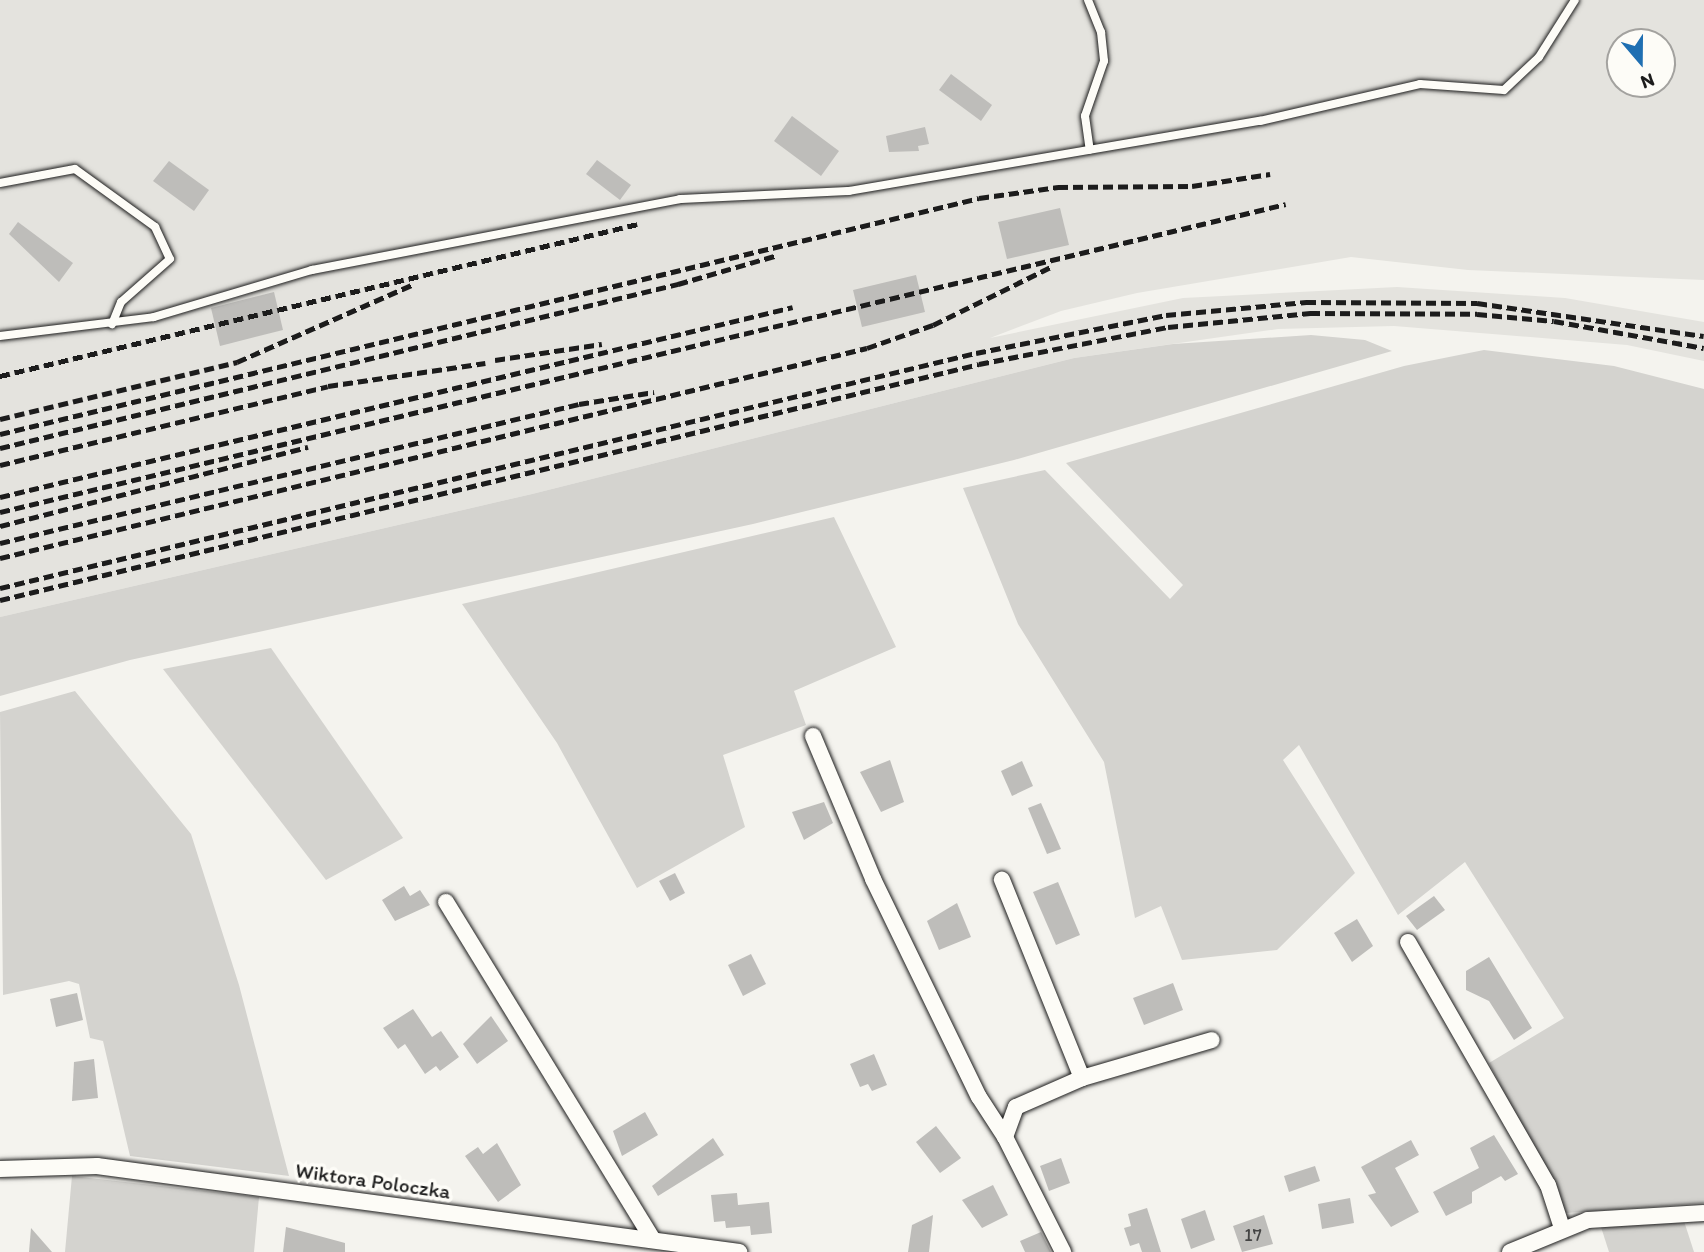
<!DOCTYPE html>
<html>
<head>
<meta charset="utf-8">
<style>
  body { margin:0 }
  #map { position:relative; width:1704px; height:1252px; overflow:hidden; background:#f4f3ee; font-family:Itim,sans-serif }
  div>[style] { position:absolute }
  .built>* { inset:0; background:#e4e3de }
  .green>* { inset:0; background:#d4d3cf }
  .building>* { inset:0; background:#bebdba }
  .roads { filter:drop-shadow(0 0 2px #1c1c1c) drop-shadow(0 0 2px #1c1c1c) }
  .service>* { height:8px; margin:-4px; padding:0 4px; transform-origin:4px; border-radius:4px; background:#fdfcf7 }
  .minor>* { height:16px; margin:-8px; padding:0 8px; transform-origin:8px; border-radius:8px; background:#fdfcf7 }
  .rail>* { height:5px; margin-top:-2.5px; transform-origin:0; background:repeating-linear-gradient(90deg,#1c1c1c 0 10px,transparent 0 15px) }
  span { translate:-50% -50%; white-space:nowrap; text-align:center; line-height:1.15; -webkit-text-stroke:7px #fdfcf7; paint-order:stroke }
  .number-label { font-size:18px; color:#444 }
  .number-label span { -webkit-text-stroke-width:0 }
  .street-label { font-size:21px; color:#1c1c1c }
  .north { position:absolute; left:1606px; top:28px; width:70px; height:70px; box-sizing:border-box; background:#fdfcf7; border:2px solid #a3a29f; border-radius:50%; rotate:160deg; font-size:19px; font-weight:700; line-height:28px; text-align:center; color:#1c1c1c }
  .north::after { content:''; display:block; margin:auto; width:24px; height:32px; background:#1f6fb2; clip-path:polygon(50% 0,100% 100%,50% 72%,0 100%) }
</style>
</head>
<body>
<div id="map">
  <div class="built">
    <i style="clip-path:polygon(evenodd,0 0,1704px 0,1704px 280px,1468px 270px,1351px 257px,1137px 293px,1061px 311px,990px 338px,1183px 298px,1397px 287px,1565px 298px,1704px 322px,1704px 361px,1627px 345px,1394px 326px,1278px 329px,1074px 358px,532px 494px,0 617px,0 0,1620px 42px,1662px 42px,1662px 84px,1620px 84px,1620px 42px)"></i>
  </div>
  <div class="green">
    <i style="clip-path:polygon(1311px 335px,1365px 340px,1392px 351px,1014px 460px,753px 524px,130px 660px,0 696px,0 617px,532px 494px,1074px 358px,1173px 344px)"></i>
    <i style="clip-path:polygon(1484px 350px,1614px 366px,1704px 389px,1704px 1203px,1566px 1213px,1489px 1063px,1564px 1018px,1465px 862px,1398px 915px,1299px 745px,1283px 760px,1355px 873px,1277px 950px,1182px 960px,1161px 906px,1135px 918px,1104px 762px,1018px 624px,963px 488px,1045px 470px,1170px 599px,1183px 585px,1066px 463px,1404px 366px)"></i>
    <i style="clip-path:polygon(834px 517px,896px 647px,794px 691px,806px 725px,723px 755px,745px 827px,637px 888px,557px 743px,462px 604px)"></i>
    <i style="clip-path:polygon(271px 648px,403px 838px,326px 880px,163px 669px)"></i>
    <i style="clip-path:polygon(75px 691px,191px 834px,239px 985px,289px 1176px,130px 1156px,103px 1041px,90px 1038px,79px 984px,69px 981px,3px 995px,0 712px)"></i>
    <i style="clip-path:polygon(72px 1176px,259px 1197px,254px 1252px,65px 1252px)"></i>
    <i style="clip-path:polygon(1683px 1218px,1694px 1252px,1609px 1252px,1601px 1227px)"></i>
  </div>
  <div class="building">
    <i style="clip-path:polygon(951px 74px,992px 105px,981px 121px,939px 90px)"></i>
    <i style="clip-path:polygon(792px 116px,839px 151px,821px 176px,774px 141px)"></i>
    <i style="clip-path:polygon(925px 127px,929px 144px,918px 146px,919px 151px,889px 152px,886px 136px)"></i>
    <i style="clip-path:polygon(597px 160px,631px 185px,620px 200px,586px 174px)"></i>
    <i style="clip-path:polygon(169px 161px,209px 190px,194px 211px,153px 181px)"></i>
    <i style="clip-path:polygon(1060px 208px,1069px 245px,1007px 259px,998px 222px)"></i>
    <i style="clip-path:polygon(18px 222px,73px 263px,59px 282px,9px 234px)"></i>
    <i style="clip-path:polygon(916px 275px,925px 312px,862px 327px,853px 290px)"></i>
    <i style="clip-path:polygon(274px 292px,283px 330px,220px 346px,211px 308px)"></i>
    <i style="clip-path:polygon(890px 760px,904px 802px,881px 812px,860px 772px)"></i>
    <i style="clip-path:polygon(1022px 761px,1033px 786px,1012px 796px,1001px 771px)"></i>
    <i style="clip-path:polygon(824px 802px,833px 823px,804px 840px,792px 812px)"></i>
    <i style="clip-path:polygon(1041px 803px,1061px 849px,1047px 854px,1028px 808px)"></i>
    <i style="clip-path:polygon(675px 873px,685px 893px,670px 901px,659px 881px)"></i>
    <i style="clip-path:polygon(1058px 882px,1080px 935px,1056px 945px,1033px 892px)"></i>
    <i style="clip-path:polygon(404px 886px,410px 896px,420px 890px,430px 905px,395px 921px,382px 900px)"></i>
    <i style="clip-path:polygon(1434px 896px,1445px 910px,1417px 930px,1406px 916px)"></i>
    <i style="clip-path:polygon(957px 903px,971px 937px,939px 950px,927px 921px)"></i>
    <i style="clip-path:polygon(1357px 919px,1373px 946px,1352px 962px,1334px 933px)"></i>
    <i style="clip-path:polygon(751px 954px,766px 984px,743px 996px,728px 965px)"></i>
    <i style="clip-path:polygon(1489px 957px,1532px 1028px,1514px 1040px,1489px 1001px,1466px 990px,1466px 971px)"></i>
    <i style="clip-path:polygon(1173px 983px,1183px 1010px,1144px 1025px,1133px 998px)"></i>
    <i style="clip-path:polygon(77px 993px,83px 1020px,56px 1027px,50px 999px)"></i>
    <i style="clip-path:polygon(413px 1009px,432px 1037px,441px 1031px,459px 1057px,440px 1071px,436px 1066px,425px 1074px,405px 1044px,398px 1049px,383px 1028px)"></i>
    <i style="clip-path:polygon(491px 1016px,508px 1041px,477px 1064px,463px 1044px)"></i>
    <i style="clip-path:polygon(874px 1054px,887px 1085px,872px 1091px,868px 1084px,860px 1087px,850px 1064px)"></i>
    <i style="clip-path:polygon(94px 1059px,98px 1098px,72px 1101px,74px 1062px)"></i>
    <i style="clip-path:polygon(645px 1112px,658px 1135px,622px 1156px,613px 1131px)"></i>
    <i style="clip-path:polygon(936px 1126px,961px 1158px,940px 1173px,916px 1142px)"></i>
    <i style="clip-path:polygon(1494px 1135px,1518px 1174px,1505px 1181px,1501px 1176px,1472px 1192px,1472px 1203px,1446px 1216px,1433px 1192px,1479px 1168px,1470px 1148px)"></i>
    <i style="clip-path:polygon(713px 1138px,724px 1155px,658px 1196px,652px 1186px)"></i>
    <i style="clip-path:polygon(1411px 1140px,1419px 1155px,1395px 1168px,1419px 1212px,1391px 1227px,1368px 1195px,1376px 1193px,1361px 1167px)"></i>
    <i style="clip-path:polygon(497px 1143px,521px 1185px,498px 1202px,465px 1156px,478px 1147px,483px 1154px)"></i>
    <i style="clip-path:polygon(1061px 1158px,1070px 1183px,1049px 1191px,1040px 1166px)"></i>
    <i style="clip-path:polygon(1315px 1166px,1320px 1181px,1289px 1192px,1284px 1176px)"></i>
    <i style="clip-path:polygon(993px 1185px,1008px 1215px,982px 1228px,962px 1200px)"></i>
    <i style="clip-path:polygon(737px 1193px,738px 1205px,769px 1202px,772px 1233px,751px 1235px,750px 1226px,726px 1228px,725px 1221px,714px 1222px,711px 1195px)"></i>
    <i style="clip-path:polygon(1350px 1198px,1354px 1223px,1322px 1229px,1318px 1204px)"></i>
    <i style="clip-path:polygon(1147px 1208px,1161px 1252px,1142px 1252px,1139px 1243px,1130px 1246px,1124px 1228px,1131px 1226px,1128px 1214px)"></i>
    <i style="clip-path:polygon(1205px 1210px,1215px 1240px,1191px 1249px,1181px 1219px)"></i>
    <i style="clip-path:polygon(933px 1215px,929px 1252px,908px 1252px,912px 1225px)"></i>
    <i style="clip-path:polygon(1264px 1215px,1273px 1244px,1242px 1252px,1233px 1226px)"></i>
    <i style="clip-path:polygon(286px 1227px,345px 1243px,345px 1252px,283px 1252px)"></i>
    <i style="clip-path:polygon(31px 1228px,52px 1252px,29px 1252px)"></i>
    <i style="clip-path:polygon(1041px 1232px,1051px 1252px,1025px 1252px,1020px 1241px)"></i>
  </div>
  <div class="roads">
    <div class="service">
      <i style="left:1088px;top:0;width:35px;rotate:68deg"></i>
      <i style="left:1101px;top:32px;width:29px;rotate:84deg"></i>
      <i style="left:1104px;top:61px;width:58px;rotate:109.1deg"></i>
      <i style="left:1085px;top:116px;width:34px;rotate:82deg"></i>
      <i style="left:0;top:183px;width:76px;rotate:-10.6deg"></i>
      <i style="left:75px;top:169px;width:99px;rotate:35.9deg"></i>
      <i style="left:155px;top:227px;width:35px;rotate:65deg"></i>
      <i style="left:170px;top:259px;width:65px;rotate:138.7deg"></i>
      <i style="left:121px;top:302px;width:24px;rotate:112deg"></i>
      <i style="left:0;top:336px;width:155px;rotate:-7deg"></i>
      <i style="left:154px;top:317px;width:165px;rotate:-16.6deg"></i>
      <i style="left:312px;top:270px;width:375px;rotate:-10.9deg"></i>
      <i style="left:680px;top:199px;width:169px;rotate:-2.7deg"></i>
      <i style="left:849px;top:191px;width:417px;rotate:-9.7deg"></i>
      <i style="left:1260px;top:121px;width:164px;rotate:-13deg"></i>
      <i style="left:1420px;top:84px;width:84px;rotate:4.1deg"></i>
      <i style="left:1504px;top:90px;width:48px;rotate:-43.3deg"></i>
      <i style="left:1539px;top:57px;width:67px;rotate:-57.7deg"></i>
    </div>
    <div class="minor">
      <i style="left:813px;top:736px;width:155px;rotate:67.2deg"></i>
      <i style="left:873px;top:879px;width:242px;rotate:64.1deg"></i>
      <i style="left:979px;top:1097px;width:48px;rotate:57deg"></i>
      <i style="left:1005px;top:1137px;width:32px;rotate:-70deg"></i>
      <i style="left:1016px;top:1107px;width:72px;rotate:-23.7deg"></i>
      <i style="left:1082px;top:1078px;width:214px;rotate:-112deg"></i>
      <i style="left:446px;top:902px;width:396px;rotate:58.5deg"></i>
      <i style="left:1408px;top:942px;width:280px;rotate:60.1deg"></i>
      <i style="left:1548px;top:1185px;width:45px;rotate:72deg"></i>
      <i style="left:1082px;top:1078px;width:135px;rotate:-16.3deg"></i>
      <i style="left:1005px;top:1137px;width:129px;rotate:63.2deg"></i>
      <i style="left:0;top:1169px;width:97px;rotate:-1.8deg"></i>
      <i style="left:97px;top:1166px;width:648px;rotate:7.63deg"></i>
      <i style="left:1510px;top:1252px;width:84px;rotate:-22.3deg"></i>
      <i style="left:1588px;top:1220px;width:116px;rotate:-3.5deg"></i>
    </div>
  </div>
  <div class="rail">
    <i style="left:495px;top:360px;width:108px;rotate:-8.5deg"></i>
    <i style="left:0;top:376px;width:660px;rotate:-13.4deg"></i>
    <i style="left:0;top:419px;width:244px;rotate:-13.5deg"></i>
    <i style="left:237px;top:362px;width:193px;rotate:-23.8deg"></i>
    <i style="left:0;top:434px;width:1007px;rotate:-13.55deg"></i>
    <i style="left:979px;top:198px;width:80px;rotate:-7.9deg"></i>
    <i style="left:1058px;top:187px;width:134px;rotate:-0.4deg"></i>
    <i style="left:1192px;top:186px;width:79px;rotate:-8.7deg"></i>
    <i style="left:0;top:448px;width:698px;rotate:-13.6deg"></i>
    <i style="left:678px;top:284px;width:104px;rotate:-16.2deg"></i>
    <i style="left:0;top:465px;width:337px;rotate:-13.5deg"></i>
    <i style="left:328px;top:386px;width:159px;rotate:-8.3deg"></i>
    <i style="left:0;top:497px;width:815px;rotate:-13.47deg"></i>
    <i style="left:0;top:512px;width:1322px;rotate:-13.47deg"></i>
    <i style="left:0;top:526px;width:318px;rotate:-14.4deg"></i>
    <i style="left:0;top:543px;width:595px;rotate:-13.5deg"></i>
    <i style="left:579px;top:404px;width:76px;rotate:-9.1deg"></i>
    <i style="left:0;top:558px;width:892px;rotate:-13.62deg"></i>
    <i style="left:867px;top:348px;width:70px;rotate:-19.2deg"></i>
    <i style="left:933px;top:325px;width:134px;rotate:-26.2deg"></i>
    <i style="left:0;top:588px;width:1004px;rotate:-13.54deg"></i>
    <i style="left:976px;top:353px;width:194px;rotate:-11.3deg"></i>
    <i style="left:1166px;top:315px;width:141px;rotate:-5.3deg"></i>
    <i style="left:1306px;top:302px;width:171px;rotate:0.3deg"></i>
    <i style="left:1477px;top:303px;width:229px;rotate:8.3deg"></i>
    <i style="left:0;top:600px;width:1007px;rotate:-13.55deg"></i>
    <i style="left:979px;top:364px;width:193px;rotate:-11.1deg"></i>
    <i style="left:1168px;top:327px;width:143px;rotate:-5.6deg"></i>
    <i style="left:1310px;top:313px;width:167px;rotate:0.3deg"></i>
    <i style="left:1477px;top:314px;width:77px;rotate:5.2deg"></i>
    <i style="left:1554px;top:321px;width:152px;rotate:10.2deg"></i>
  </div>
  <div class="number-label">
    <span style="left:1253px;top:1235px">17</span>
  </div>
  <div class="street-label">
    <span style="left:373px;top:1181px;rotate:8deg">Wiktora Poloczka</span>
  </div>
  <div class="north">N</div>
</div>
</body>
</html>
